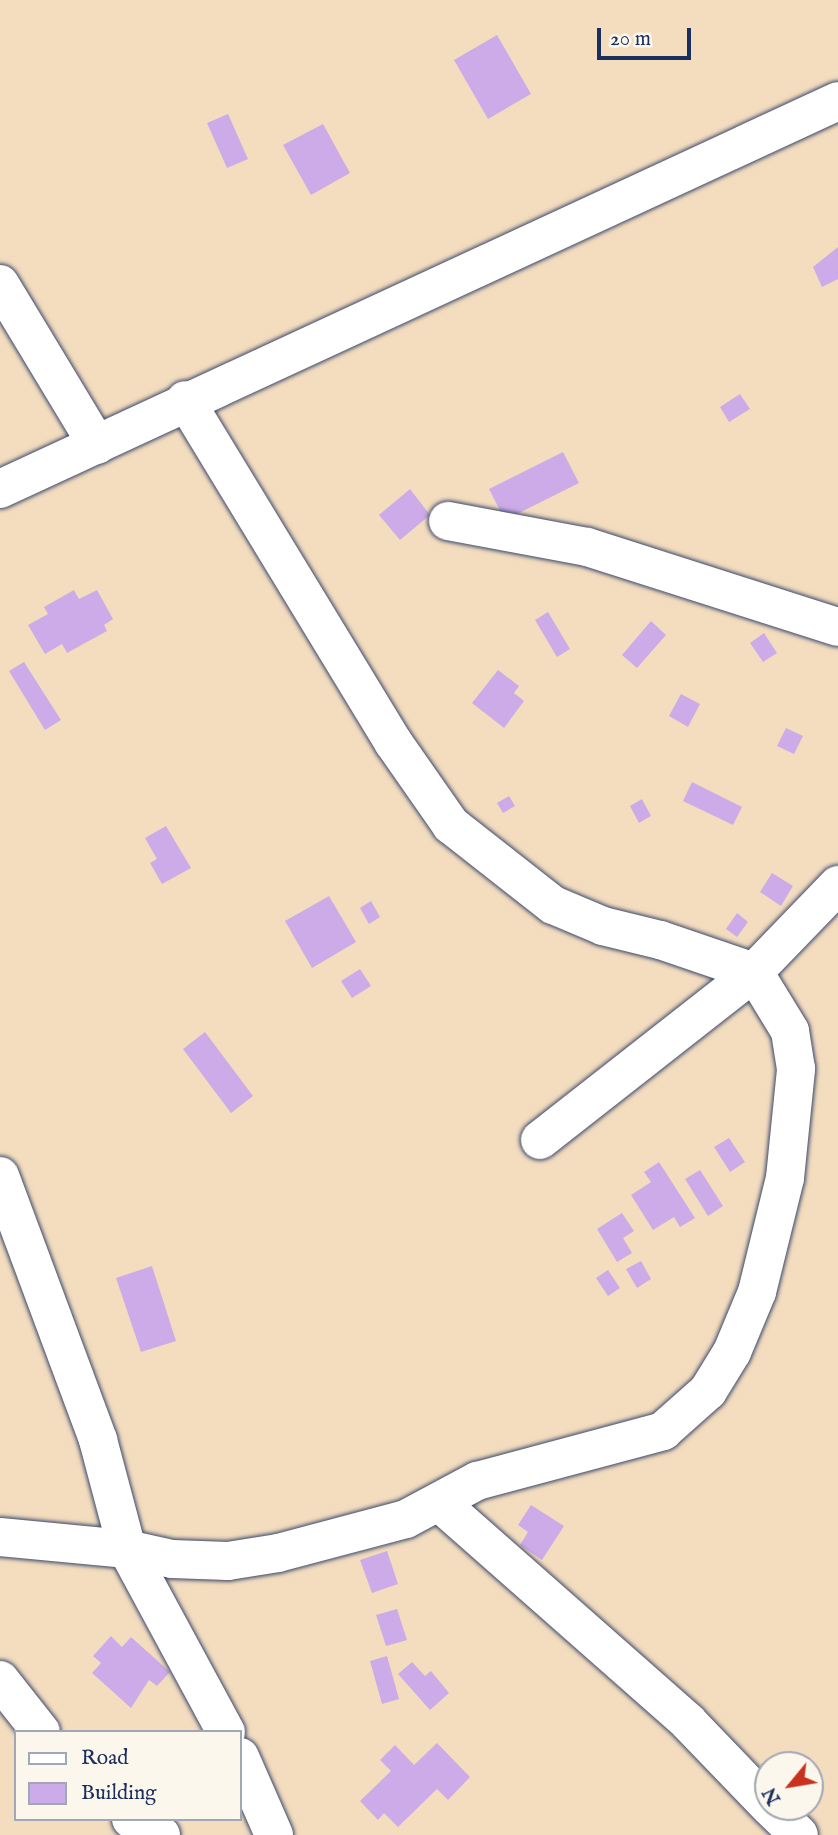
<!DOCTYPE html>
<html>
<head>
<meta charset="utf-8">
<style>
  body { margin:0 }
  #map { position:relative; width:838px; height:1835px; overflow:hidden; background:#f4ddbf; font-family:"IM FELL English",serif }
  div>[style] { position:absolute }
  .building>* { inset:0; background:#ccabe8 }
  .roads { filter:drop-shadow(0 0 2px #3c496d) drop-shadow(0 0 2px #3c496d) }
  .minor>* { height:38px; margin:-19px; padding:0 19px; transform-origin:19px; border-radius:19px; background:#fff }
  span { translate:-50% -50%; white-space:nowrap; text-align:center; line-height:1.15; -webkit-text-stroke:6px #fbf7ec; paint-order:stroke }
  .legend { position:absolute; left:14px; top:1730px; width:228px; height:91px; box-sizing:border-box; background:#fbf7ec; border:2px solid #a1a7b3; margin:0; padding:9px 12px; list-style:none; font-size:21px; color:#1b2f5e }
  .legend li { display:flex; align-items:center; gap:14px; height:35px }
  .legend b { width:35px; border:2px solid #a1a7b3 }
  .north { position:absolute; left:754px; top:1751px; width:70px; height:70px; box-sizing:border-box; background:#fbf7ec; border:2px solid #a1a7b3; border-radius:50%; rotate:240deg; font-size:19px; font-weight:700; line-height:28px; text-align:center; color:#1b2f5e }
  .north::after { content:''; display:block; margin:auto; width:24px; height:32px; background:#c8321e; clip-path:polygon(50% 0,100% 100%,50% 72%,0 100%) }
  .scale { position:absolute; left:597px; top:28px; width:94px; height:32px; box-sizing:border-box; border:4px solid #1b2f5e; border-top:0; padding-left:9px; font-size:21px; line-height:24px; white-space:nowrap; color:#1b2f5e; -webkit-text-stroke:5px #fbf7ec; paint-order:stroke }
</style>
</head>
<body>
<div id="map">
  <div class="building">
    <i style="clip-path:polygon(497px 35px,531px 94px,488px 119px,454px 60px)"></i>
    <i style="clip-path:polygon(228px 114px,248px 159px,227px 168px,207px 123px)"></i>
    <i style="clip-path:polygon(323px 124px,350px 173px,311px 195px,283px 145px)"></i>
    <i style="clip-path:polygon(838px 247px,838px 279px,822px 287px,813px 267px)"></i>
    <i style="clip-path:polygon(740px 394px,750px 409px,729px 422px,720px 407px)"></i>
    <i style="clip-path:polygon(563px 452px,579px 483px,505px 520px,489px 489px)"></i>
    <i style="clip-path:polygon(410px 489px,430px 515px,400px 540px,379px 515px)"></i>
    <i style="clip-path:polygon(74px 590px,79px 599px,97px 590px,113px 619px,104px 625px,107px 631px,67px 653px,62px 644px,45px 654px,28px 625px,48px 614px,44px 607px)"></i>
    <i style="clip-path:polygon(548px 612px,570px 649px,557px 657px,535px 620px)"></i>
    <i style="clip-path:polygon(651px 621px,666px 635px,637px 668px,622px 655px)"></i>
    <i style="clip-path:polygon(764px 633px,777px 653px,763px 662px,750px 643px)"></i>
    <i style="clip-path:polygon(24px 662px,61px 720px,45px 730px,9px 671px)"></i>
    <i style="clip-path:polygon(498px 670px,519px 686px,514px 693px,524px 701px,504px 728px,472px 703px)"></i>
    <i style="clip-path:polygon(681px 694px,700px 704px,688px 727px,669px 716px)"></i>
    <i style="clip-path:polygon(786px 728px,803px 736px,794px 754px,777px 746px)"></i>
    <i style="clip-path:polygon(692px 782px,742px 807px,733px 825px,683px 801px)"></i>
    <i style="clip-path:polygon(509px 796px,515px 806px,503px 813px,497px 803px)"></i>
    <i style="clip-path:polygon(642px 799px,651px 816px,639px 823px,630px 806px)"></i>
    <i style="clip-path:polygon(166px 826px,191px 868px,162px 884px,150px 863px,157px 859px,145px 838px)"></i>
    <i style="clip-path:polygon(772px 873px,793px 886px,781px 906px,760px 892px)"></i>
    <i style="clip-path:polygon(329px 896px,356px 942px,312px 968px,285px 921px)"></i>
    <i style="clip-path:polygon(371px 901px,380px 917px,369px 924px,360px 908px)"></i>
    <i style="clip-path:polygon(737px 913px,748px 922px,737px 937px,726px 929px)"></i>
    <i style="clip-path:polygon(360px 969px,371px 986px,352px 998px,341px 981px)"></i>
    <i style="clip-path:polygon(205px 1032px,253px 1096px,231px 1113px,183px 1049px)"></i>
    <i style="clip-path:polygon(729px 1138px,745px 1162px,730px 1172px,714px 1147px)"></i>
    <i style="clip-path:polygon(659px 1162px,695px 1218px,680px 1227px,674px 1217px,653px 1230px,631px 1195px,651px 1182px,644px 1172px)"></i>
    <i style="clip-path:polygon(700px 1170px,723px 1206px,708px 1216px,685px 1179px)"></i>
    <i style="clip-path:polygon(622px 1213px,634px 1231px,623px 1238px,632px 1253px,617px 1262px,597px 1229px)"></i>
    <i style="clip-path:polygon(641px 1261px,651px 1279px,637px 1288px,626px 1269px)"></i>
    <i style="clip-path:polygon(152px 1266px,176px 1341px,141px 1352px,116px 1278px)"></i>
    <i style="clip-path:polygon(608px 1270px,620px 1288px,608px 1296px,596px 1278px)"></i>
    <i style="clip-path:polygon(531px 1505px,564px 1526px,542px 1560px,520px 1545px,528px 1532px,518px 1525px)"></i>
    <i style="clip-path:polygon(387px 1551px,398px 1584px,372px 1593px,360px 1560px)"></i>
    <i style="clip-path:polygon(397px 1609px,407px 1640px,386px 1646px,376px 1615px)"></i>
    <i style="clip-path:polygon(111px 1636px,122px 1647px,131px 1637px,170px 1672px,157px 1686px,149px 1680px,131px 1708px,92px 1673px,101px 1663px,93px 1656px)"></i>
    <i style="clip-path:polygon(387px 1656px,399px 1699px,382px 1704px,370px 1661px)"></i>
    <i style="clip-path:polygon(412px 1662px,425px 1676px,431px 1671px,449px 1693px,430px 1710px,398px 1674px)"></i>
    <i style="clip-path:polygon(437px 1743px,470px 1777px,448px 1800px,437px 1789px,398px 1827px,384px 1813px,378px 1820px,360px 1801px,391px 1771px,380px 1760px,395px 1745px,414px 1765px)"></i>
  </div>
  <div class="roads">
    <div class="minor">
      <i style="left:0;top:284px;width:188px;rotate:58.9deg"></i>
      <i style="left:0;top:489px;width:923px;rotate:-24.84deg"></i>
      <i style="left:448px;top:521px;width:141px;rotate:10.6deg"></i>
      <i style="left:587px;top:547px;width:263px;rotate:17.7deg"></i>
      <i style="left:540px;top:1140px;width:272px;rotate:-38.1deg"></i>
      <i style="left:754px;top:972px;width:121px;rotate:-46deg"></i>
      <i style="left:0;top:1176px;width:282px;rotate:69.6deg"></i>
      <i style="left:98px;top:1440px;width:113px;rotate:75.1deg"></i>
      <i style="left:127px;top:1549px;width:208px;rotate:61.6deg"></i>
      <i style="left:440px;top:1503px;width:331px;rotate:41.4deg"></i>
      <i style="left:688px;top:1722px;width:115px;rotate:46.1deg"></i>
      <i style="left:0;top:1537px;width:128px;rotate:5.4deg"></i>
      <i style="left:127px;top:1549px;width:46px;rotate:12.5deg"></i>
      <i style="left:172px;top:1559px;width:56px;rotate:2deg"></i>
      <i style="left:228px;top:1561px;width:51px;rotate:-9.1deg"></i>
      <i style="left:278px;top:1553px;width:132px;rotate:-14.9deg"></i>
      <i style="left:406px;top:1519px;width:81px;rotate:-28.2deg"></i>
      <i style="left:477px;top:1481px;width:193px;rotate:-15deg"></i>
      <i style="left:663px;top:1431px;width:60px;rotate:-41.6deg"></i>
      <i style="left:708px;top:1391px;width:46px;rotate:-58.4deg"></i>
      <i style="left:732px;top:1352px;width:65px;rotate:-67.4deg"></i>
      <i style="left:757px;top:1292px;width:117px;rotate:-76.2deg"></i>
      <i style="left:785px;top:1178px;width:110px;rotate:-84.2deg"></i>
      <i style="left:796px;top:1069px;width:38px;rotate:-99deg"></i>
      <i style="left:790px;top:1031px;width:69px;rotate:-121.4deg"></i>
      <i style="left:754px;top:972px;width:99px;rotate:-161.2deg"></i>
      <i style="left:660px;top:940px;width:59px;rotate:-166.2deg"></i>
      <i style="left:603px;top:926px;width:54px;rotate:-157.2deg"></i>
      <i style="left:553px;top:905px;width:130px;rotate:-141.9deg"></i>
      <i style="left:451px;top:825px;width:101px;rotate:-124.9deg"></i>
      <i style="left:393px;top:742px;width:400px;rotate:-121.3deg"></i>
      <i style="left:0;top:1680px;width:66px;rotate:51.7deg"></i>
      <i style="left:240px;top:1757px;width:85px;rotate:66.4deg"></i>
      <i style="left:770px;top:1807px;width:40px;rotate:44deg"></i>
      <i style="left:131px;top:1819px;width:34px;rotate:28deg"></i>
    </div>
  </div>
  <ul class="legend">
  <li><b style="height:9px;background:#fff"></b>Road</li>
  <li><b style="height:19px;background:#ccabe8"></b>Building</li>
  </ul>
  <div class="north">N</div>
  <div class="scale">20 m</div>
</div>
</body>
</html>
